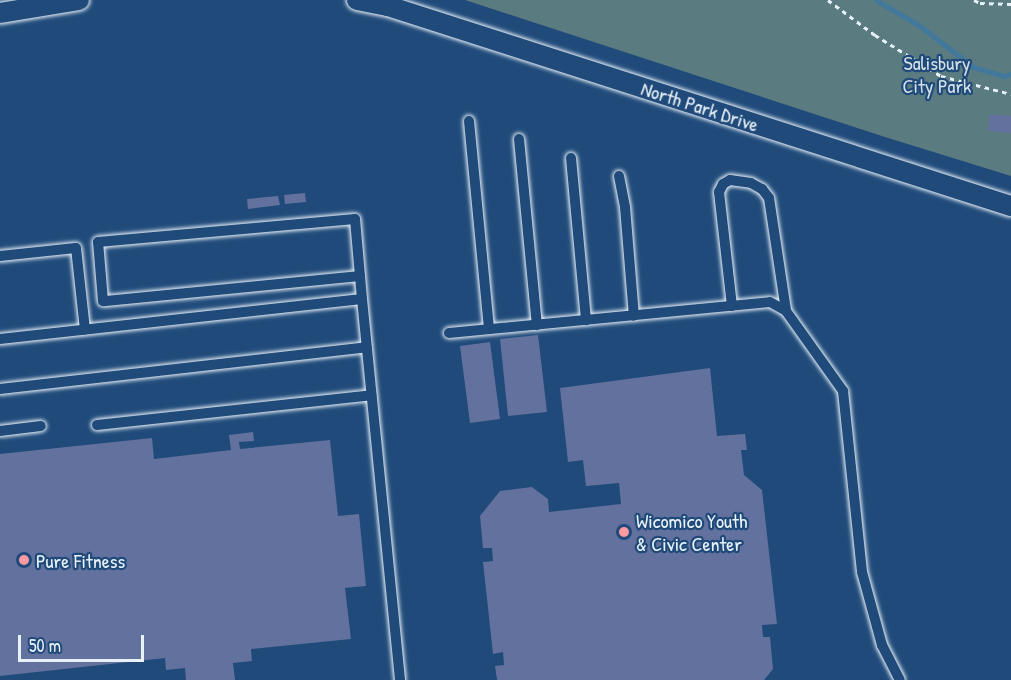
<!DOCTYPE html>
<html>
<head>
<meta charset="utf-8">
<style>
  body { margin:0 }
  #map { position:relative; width:1011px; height:680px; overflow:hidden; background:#1f4a7a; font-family:"Patrick Hand",sans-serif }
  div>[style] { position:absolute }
  .green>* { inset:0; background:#5a7c81 }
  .stream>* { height:5px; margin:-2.5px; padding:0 2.5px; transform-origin:2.5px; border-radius:2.5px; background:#41789c }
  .building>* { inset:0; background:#63719e }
  .path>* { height:3px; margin-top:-1.5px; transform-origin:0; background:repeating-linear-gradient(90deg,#e8f1f8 0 4.5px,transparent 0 9px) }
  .roads { filter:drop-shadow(0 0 2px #e8f1f8) drop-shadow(0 0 2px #e8f1f8) }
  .service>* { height:10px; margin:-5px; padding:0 5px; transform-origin:5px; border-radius:5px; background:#1f4a7a }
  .minor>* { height:20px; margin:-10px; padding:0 10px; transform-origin:10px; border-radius:10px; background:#1f4a7a }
  .dots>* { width:16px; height:16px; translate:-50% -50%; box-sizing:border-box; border:3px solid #1f4a7a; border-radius:50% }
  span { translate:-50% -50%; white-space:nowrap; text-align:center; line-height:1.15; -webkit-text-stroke:4.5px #1f4a7a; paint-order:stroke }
  .park-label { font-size:20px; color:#d3dfe6 }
  .street-label { font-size:20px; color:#e8f1f8 }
  .poi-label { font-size:20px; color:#e8f1f8 }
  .left { translate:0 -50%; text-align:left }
  .scale { position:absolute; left:18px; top:635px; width:126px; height:27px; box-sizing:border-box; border:3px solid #e8f1f8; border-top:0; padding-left:8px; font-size:18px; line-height:21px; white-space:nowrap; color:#e8f1f8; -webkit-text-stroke:4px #1f4a7a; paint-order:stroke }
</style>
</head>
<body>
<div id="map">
  <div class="green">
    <i style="clip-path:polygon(465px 0,1011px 0,1011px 176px,885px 137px)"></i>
  </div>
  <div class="stream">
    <i style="left:876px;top:0;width:51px;rotate:30.6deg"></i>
    <i style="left:920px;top:26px;width:67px;rotate:37.7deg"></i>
    <i style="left:973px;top:67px;width:32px;rotate:16deg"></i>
    <i style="left:1004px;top:76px;width:7px;rotate:-16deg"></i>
  </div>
  <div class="building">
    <i style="clip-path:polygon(990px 114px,1011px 116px,1011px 133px,988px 131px)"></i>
    <i style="clip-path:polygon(305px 193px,306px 202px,285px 204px,284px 195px)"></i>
    <i style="clip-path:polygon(278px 196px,280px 205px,248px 209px,247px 199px)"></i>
    <i style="clip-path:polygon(538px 335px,547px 412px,508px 416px,500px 339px)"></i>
    <i style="clip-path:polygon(490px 342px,500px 419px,470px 423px,460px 346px)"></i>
    <i style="clip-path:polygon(710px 368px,717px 436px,745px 434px,747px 450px,741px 450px,744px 475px,762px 490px,777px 624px,762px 625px,763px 637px,770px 637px,773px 669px,764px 680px,497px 680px,495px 666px,504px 665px,503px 652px,493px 654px,483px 562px,493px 561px,492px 548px,483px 548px,480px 516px,500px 491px,532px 487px,548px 499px,549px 512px,621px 504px,619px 483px,586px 486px,583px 460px,568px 462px,560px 388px)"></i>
    <i style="clip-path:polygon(253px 432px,254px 441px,239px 442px,240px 449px,330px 440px,338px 516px,359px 514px,366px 586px,345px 588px,351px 639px,251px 649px,252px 661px,233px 663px,235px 680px,186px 680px,185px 668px,166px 670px,165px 658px,0 676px,0 454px,152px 438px,154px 459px,231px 450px,229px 435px)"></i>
  </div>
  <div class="path">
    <i style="left:828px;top:0;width:59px;rotate:36.7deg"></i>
    <i style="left:875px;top:35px;width:78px;rotate:31.8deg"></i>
    <i style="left:941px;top:76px;width:72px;rotate:14.4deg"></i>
    <i style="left:974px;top:0;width:7px;rotate:27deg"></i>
    <i style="left:980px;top:3px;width:31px;rotate:2deg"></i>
  </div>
  <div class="roads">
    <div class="service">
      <i style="left:469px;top:121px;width:209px;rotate:84.5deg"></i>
      <i style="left:519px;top:139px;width:187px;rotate:84.5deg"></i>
      <i style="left:571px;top:158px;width:163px;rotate:84.7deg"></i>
      <i style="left:619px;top:176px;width:32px;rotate:79deg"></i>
      <i style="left:625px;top:207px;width:109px;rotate:85.3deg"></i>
      <i style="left:0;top:256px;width:76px;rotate:-6deg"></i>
      <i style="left:76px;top:248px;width:82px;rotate:83.7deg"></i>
      <i style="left:360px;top:276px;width:258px;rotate:174.4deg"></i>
      <i style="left:103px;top:301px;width:59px;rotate:-94.8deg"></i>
      <i style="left:98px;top:242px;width:258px;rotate:-5.1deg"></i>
      <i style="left:355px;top:219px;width:80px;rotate:85deg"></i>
      <i style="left:732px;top:306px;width:115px;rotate:-96.5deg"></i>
      <i style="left:719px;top:192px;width:9px;rotate:-63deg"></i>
      <i style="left:723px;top:184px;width:8px;rotate:-30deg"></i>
      <i style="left:730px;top:180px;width:21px;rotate:8deg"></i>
      <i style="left:751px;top:183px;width:13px;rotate:29deg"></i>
      <i style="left:762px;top:189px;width:11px;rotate:52deg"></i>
      <i style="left:769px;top:198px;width:114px;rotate:81.4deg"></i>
      <i style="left:449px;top:333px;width:322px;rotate:-5.5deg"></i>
      <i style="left:770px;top:302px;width:18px;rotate:29deg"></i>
      <i style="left:786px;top:311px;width:98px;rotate:54.5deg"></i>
      <i style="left:843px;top:391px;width:182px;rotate:84deg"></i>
      <i style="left:862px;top:572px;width:76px;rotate:74.7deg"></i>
      <i style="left:882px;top:645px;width:39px;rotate:63deg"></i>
      <i style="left:0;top:339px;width:364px;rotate:-6.3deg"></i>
      <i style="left:362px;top:299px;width:383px;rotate:84.3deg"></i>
      <i style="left:0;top:389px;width:369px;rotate:-6.5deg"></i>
      <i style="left:97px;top:425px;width:276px;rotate:-6.2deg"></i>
      <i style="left:0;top:431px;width:41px;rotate:-7deg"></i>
    </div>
    <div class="minor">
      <i style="left:357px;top:0;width:32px;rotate:11deg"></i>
      <i style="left:388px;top:6px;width:654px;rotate:17.8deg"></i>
      <i style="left:0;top:13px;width:80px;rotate:-9.3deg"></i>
    </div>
  </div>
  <div class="dots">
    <i style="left:624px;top:532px;background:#ff9aa2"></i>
    <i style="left:24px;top:560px;background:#ff9aa2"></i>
  </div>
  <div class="park-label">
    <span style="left:937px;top:74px">Salisbury<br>City Park</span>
  </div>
  <div class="street-label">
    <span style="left:700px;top:106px;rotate:18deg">North Park Drive</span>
  </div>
  <div class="poi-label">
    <span class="left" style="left:636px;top:532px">Wicomico Youth<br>&amp; Civic Center</span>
    <span class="left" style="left:36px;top:560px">Pure Fitness</span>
  </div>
  <div class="scale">50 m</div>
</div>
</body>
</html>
